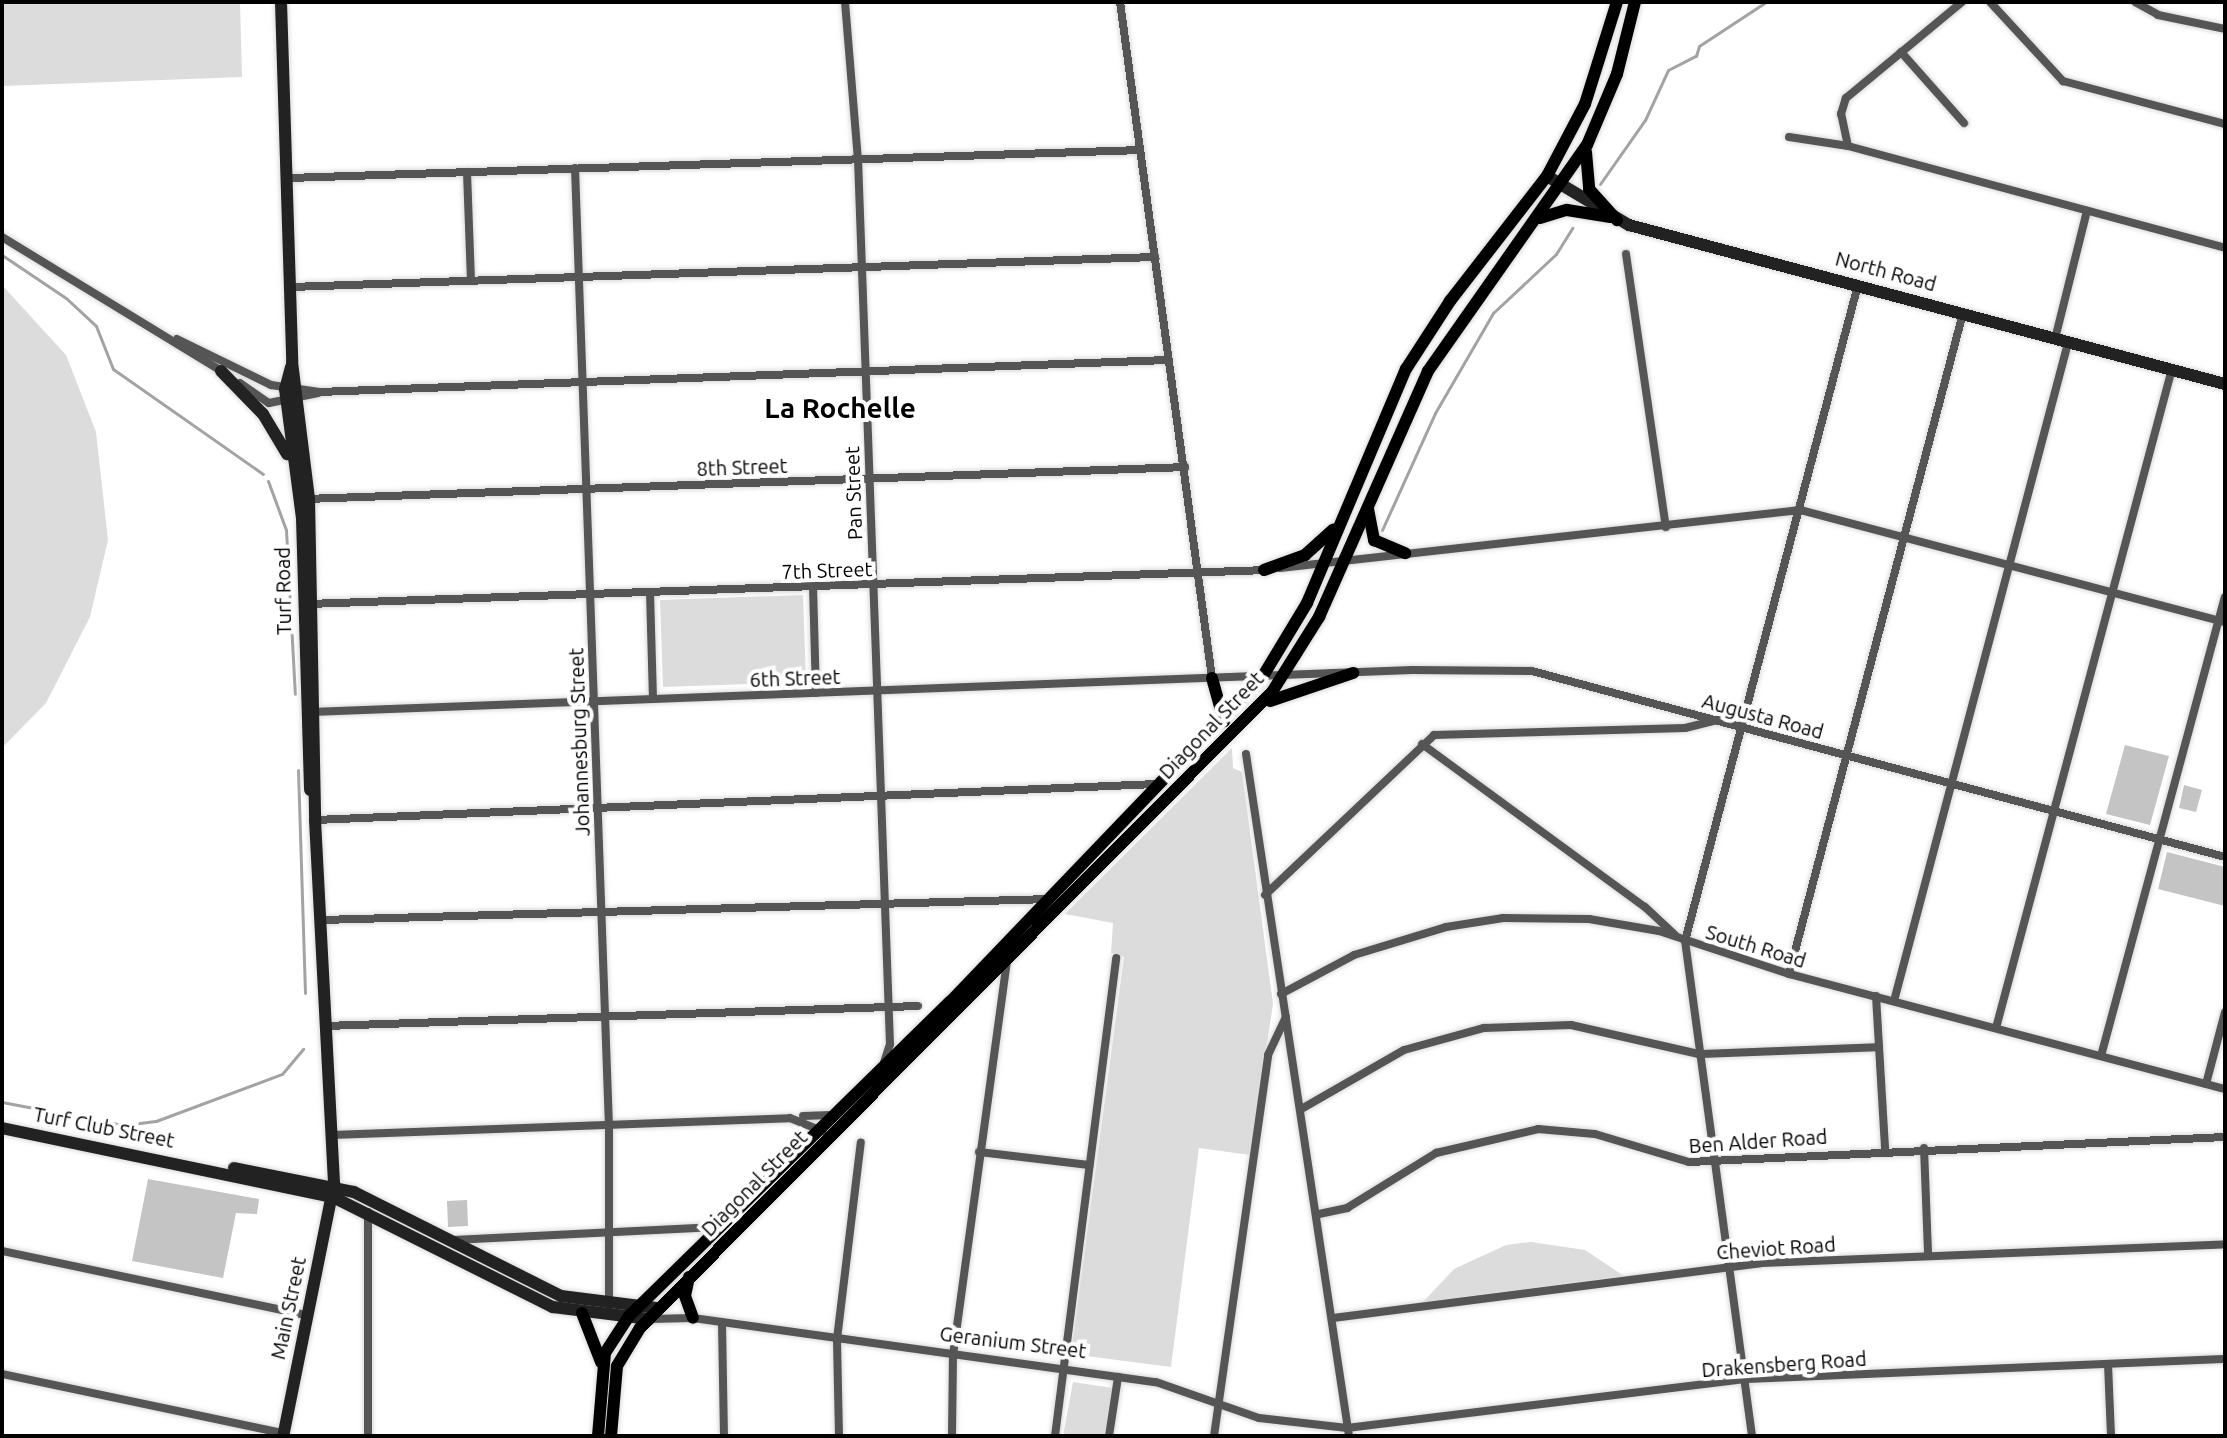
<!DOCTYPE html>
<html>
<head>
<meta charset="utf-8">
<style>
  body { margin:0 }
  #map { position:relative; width:2227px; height:1438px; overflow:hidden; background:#fff; font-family:Ubuntu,sans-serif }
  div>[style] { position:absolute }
  .green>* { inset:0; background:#dcdcdc }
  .stream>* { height:3px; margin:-1.5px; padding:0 1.5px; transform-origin:1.5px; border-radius:1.5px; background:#a3a3a3 }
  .building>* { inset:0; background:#c4c4c4 }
  .roads { filter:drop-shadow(0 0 2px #dbdbdb) drop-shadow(0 0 2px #dbdbdb) }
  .street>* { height:8px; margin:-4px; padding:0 4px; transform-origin:4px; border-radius:4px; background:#555 }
  .secondary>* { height:12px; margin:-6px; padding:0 6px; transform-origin:6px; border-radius:6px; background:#222 }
  .primary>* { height:12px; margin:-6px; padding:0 6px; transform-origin:6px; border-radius:6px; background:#000 }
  span { translate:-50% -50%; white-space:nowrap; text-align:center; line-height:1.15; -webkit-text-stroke:8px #fff; paint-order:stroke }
  .street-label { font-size:20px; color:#000 }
  .district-label { font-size:28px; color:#000; font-weight:700 }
  .frame { position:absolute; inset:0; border:4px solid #000; pointer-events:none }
</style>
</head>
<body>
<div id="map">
  <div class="green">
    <i style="clip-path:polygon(2px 2px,240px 2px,242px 77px,2px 86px)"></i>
    <i style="clip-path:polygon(2px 285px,66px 355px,96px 432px,108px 540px,90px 617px,46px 703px,2px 748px)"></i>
    <i style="clip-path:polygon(803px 595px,806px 682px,663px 687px,660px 600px)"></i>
    <i style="clip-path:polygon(1232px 748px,1233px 768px,1242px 772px,1273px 1004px,1250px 1155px,1199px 1148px,1171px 1367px,1071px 1354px,1124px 957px,1111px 953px,1113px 923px,1065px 914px)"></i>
    <i style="clip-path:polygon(1531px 1242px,1585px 1250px,1624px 1276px,1423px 1302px,1454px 1269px,1506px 1245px)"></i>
    <i style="clip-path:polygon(1073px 1382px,1113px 1388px,1106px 1436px,1063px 1436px)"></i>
  </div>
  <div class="stream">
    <i style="left:1600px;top:184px;width:78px;rotate:-54.9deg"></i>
    <i style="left:1645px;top:120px;width:55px;rotate:-65.3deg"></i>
    <i style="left:1668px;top:70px;width:31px;rotate:-27deg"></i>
    <i style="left:1696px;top:56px;width:10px;rotate:-73deg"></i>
    <i style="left:1699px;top:46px;width:80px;rotate:-33.3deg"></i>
    <i style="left:2px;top:255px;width:77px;rotate:33.9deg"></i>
    <i style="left:66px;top:298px;width:41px;rotate:43deg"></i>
    <i style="left:96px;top:326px;width:46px;rotate:68.4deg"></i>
    <i style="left:113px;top:369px;width:183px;rotate:35deg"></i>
    <i style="left:268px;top:481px;width:52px;rotate:69.8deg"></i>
    <i style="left:286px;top:530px;width:164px;rotate:86.9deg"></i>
    <i style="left:1382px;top:530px;width:128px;rotate:-65.6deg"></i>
    <i style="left:1435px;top:413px;width:116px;rotate:-59.9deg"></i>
    <i style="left:1493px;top:313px;width:86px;rotate:-43.1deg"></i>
    <i style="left:1556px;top:254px;width:31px;rotate:-58deg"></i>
    <i style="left:298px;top:770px;width:223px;rotate:88.2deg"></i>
    <i style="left:2px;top:1102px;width:123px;rotate:10.8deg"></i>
    <i style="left:123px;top:1125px;width:33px;rotate:-7deg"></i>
    <i style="left:156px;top:1121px;width:134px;rotate:-20.5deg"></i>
    <i style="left:282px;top:1074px;width:33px;rotate:-50deg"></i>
  </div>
  <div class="building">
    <i style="clip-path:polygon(2125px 745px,2169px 756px,2150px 825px,2106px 814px)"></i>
    <i style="clip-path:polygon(2184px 785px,2202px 790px,2196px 812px,2179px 808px)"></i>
    <i style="clip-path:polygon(2167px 852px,2225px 867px,2225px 906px,2158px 889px)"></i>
    <i style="clip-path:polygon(148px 1179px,259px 1199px,257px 1214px,236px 1213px,223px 1278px,132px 1261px)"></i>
    <i style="clip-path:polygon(467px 1200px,468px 1226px,448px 1227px,447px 1201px)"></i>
  </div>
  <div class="roads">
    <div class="street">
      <i style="left:845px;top:2px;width:158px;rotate:85.3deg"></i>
      <i style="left:858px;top:159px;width:886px;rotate:87.93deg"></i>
      <i style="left:890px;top:1044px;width:20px;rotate:108deg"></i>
      <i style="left:1120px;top:2px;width:682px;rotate:82.25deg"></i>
      <i style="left:1990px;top:2px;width:108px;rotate:47.3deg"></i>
      <i style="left:2063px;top:81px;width:168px;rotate:14.9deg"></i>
      <i style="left:2135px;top:2px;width:26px;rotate:29deg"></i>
      <i style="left:2158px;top:15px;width:68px;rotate:11.8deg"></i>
      <i style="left:1901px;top:52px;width:95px;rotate:48.4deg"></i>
      <i style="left:1789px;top:137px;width:60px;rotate:8.7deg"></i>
      <i style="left:1848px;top:146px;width:391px;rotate:15.1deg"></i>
      <i style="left:1848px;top:146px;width:33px;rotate:-102deg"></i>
      <i style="left:1841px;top:114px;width:17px;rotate:-73deg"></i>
      <i style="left:1846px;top:98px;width:151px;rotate:-39.6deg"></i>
      <i style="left:575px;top:168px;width:958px;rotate:87.97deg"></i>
      <i style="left:609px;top:1125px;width:181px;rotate:90deg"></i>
      <i style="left:467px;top:172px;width:109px;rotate:87.9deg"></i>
      <i style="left:289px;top:178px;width:851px;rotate:-1.88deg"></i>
      <i style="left:2px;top:237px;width:261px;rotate:31.4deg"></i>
      <i style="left:1626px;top:254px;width:276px;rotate:81.7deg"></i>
      <i style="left:291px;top:287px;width:865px;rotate:-1.99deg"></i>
      <i style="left:177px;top:339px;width:105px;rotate:26.1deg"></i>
      <i style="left:271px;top:385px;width:49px;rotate:8.3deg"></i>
      <i style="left:319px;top:392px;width:849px;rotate:-2.16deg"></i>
      <i style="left:2055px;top:339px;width:132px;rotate:-76deg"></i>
      <i style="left:240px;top:383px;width:35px;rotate:35deg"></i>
      <i style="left:269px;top:403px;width:50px;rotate:-11.5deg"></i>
      <i style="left:306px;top:499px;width:880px;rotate:-2.08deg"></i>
      <i style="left:1280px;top:568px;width:523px;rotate:-6.36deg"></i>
      <i style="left:1800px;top:510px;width:440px;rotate:14.8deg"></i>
      <i style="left:813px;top:586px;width:107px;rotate:88.4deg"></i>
      <i style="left:650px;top:592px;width:107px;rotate:88.4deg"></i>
      <i style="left:308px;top:604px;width:959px;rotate:-2.03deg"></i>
      <i style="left:311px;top:712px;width:1102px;rotate:-2.18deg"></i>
      <i style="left:1412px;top:670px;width:120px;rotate:0.5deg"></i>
      <i style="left:1532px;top:671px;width:718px;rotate:15.02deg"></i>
      <i style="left:1422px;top:744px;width:276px;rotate:36.2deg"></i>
      <i style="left:1645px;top:907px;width:41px;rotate:43deg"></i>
      <i style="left:1246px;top:754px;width:690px;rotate:81.41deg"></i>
      <i style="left:315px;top:820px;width:844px;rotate:-2.45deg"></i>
      <i style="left:1265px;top:895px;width:233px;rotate:-43.4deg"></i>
      <i style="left:1434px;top:735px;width:251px;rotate:-1.6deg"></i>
      <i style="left:1685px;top:728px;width:34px;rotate:-14deg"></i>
      <i style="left:322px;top:920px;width:728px;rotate:-1.65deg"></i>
      <i style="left:1789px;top:974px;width:684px;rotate:-75.25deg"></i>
      <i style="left:1281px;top:994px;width:83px;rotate:-28.1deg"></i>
      <i style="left:1354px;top:955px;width:96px;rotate:-16.9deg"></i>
      <i style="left:1446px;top:927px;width:58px;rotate:-9deg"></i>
      <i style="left:1503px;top:918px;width:86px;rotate:0.7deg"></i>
      <i style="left:1589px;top:919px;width:71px;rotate:9.7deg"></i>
      <i style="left:1659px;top:931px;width:137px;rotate:18.3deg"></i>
      <i style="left:1789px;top:974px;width:451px;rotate:14.8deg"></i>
      <i style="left:1876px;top:996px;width:153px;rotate:86.6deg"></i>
      <i style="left:1894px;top:1001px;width:681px;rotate:-75.19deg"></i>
      <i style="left:325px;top:1026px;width:593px;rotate:-1.93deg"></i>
      <i style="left:1996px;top:1028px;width:682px;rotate:-75.05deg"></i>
      <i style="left:2101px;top:1056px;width:475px;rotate:-74.9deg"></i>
      <i style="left:2206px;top:1084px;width:74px;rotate:-75.2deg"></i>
      <i style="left:1303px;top:1108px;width:116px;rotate:-29.9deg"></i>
      <i style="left:1404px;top:1050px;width:83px;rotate:-15.4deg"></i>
      <i style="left:1484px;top:1028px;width:87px;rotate:-2deg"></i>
      <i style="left:1571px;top:1025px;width:131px;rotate:12.8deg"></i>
      <i style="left:1699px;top:1054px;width:180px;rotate:-2.2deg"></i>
      <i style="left:803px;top:1116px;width:28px;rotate:-2deg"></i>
      <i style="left:332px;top:1135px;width:458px;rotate:-2.1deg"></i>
      <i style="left:790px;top:1118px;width:35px;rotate:22deg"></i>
      <i style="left:1924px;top:1148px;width:106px;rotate:87.8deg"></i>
      <i style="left:979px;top:1152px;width:111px;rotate:6.7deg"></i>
      <i style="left:368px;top:1212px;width:224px;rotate:90deg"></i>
      <i style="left:1319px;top:1214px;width:29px;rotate:-12deg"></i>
      <i style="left:1347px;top:1208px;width:105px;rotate:-31.7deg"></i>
      <i style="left:1436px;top:1153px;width:105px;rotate:-13.2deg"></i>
      <i style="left:1538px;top:1129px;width:57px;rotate:5deg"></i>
      <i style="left:1595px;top:1134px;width:98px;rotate:16.6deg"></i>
      <i style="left:1689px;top:1162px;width:537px;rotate:-2.67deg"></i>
      <i style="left:452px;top:1240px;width:266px;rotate:-2.8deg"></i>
      <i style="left:2px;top:1251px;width:310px;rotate:11.9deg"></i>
      <i style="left:1333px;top:1318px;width:431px;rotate:-7.3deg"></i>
      <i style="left:1760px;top:1263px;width:465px;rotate:-2.3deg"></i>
      <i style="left:650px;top:1319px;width:43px;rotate:-1.3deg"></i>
      <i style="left:693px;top:1318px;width:467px;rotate:7.9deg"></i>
      <i style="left:1156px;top:1382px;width:109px;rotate:19.3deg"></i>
      <i style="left:1259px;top:1418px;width:89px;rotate:6.5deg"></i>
      <i style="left:1347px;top:1428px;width:401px;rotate:-7deg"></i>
      <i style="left:1745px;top:1379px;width:480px;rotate:-2.4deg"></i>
      <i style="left:722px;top:1323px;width:113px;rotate:89deg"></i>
      <i style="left:2108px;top:1364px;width:72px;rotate:87.6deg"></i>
      <i style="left:2px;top:1374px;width:287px;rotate:11.9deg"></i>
      <i style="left:839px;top:1436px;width:97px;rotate:-91.2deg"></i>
      <i style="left:837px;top:1339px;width:198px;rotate:-83.1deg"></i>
      <i style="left:952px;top:1436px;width:81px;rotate:-89.3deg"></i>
      <i style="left:953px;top:1355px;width:398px;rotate:-82.2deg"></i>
      <i style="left:1055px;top:1436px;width:482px;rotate:-82.7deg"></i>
      <i style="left:1109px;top:1436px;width:60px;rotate:-81.3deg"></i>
      <i style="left:1214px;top:1436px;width:385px;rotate:-81.9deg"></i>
      <i style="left:1268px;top:1055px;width:42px;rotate:-64.7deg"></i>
      <i style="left:1752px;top:1436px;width:500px;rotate:-97.7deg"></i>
      <i style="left:1685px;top:941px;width:678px;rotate:-75.23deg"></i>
    </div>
    <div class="secondary">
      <i style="left:281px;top:2px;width:360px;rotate:88.2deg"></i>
      <i style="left:292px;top:362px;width:138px;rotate:82.9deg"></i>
      <i style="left:309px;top:499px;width:321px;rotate:88.9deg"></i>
      <i style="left:315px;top:820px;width:364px;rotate:87deg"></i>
      <i style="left:334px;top:1184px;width:257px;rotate:101.4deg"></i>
      <i style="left:1547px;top:176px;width:96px;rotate:30.9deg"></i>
      <i style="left:1629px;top:225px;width:617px;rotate:14.94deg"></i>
      <i style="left:291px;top:367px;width:23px;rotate:105deg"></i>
      <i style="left:285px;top:389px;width:130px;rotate:82.5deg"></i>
      <i style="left:302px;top:518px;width:272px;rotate:88.3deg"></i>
      <i style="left:221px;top:371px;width:60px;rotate:45.7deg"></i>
      <i style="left:263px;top:414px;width:47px;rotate:59deg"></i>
      <i style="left:2px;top:1128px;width:338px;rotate:11.8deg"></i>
      <i style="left:333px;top:1197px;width:246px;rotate:26.6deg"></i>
      <i style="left:553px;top:1307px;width:97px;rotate:7.1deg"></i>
      <i style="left:234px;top:1168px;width:122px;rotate:11.3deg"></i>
      <i style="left:354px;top:1192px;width:232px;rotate:26.7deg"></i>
      <i style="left:561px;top:1296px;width:98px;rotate:7.1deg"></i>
    </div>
    <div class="primary">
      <i style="left:1586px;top:152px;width:37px;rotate:85deg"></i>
      <i style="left:1589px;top:189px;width:42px;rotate:47.9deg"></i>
      <i style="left:1540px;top:218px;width:28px;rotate:-17deg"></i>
      <i style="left:1567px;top:210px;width:44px;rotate:9.2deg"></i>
      <i style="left:1368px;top:509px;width:32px;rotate:79deg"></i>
      <i style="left:1374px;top:540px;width:34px;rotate:23deg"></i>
      <i style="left:1264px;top:570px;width:44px;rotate:-20.1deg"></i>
      <i style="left:1305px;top:555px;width:38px;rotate:-42deg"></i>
      <i style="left:1212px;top:678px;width:45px;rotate:74.4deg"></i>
      <i style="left:1270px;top:701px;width:88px;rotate:-18.6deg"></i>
      <i style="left:689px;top:1277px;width:19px;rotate:102deg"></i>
      <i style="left:685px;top:1296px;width:23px;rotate:70deg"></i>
      <i style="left:582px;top:1313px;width:53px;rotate:68.8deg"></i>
      <i style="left:598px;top:1436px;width:83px;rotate:-85.2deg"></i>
      <i style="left:605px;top:1353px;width:44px;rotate:-57deg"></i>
      <i style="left:629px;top:1316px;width:449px;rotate:-44.4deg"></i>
      <i style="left:950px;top:1002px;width:452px;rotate:-46.2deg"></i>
      <i style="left:1263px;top:676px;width:85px;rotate:-58.9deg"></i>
      <i style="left:1307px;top:603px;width:254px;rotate:-67.1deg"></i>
      <i style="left:1406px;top:369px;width:81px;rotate:-57.1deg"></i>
      <i style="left:1450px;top:301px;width:158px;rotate:-52.2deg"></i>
      <i style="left:1547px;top:176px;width:81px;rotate:-62.2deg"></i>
      <i style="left:1585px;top:104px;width:107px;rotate:-72.6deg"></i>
      <i style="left:611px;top:1436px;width:70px;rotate:-85.1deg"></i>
      <i style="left:617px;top:1366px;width:44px;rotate:-58.8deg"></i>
      <i style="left:640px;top:1328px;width:897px;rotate:-45.18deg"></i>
      <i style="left:1272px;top:692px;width:89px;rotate:-57.9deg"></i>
      <i style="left:1319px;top:617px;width:269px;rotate:-66.1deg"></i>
      <i style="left:1428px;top:371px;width:276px;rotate:-54.9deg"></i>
      <i style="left:1587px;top:145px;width:77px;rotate:-67.1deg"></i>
      <i style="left:1617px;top:74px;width:74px;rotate:-76deg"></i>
    </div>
  </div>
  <div class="street-label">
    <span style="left:1886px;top:271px;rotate:15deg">North Road</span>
    <span style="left:742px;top:467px;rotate:-2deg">8th Street</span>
    <span style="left:853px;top:493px;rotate:-92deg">Pan Street</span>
    <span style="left:827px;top:570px;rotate:-2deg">7th Street</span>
    <span style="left:283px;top:591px;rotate:-91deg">Turf Road</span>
    <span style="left:795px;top:678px;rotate:-2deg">6th Street</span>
    <span style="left:1763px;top:716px;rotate:15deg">Augusta Road</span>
    <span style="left:1211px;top:725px;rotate:-46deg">Diagonal Street</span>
    <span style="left:579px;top:742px;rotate:-92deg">Johannesburg Street</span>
    <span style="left:1756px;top:946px;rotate:17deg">South Road</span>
    <span style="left:104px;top:1127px;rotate:11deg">Turf Club Street</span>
    <span style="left:1758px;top:1141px;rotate:-4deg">Ben Alder Road</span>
    <span style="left:754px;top:1183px;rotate:-45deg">Diagonal Street</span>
    <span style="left:1776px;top:1248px;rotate:-4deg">Cheviot Road</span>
    <span style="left:288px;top:1308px;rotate:-78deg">Main Street</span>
    <span style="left:1013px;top:1342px;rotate:7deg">Geranium Street</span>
    <span style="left:1784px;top:1364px;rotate:-4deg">Drakensberg Road</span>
  </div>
  <div class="district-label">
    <span style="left:840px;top:408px">La Rochelle</span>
  </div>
  <div class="frame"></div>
</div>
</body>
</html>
